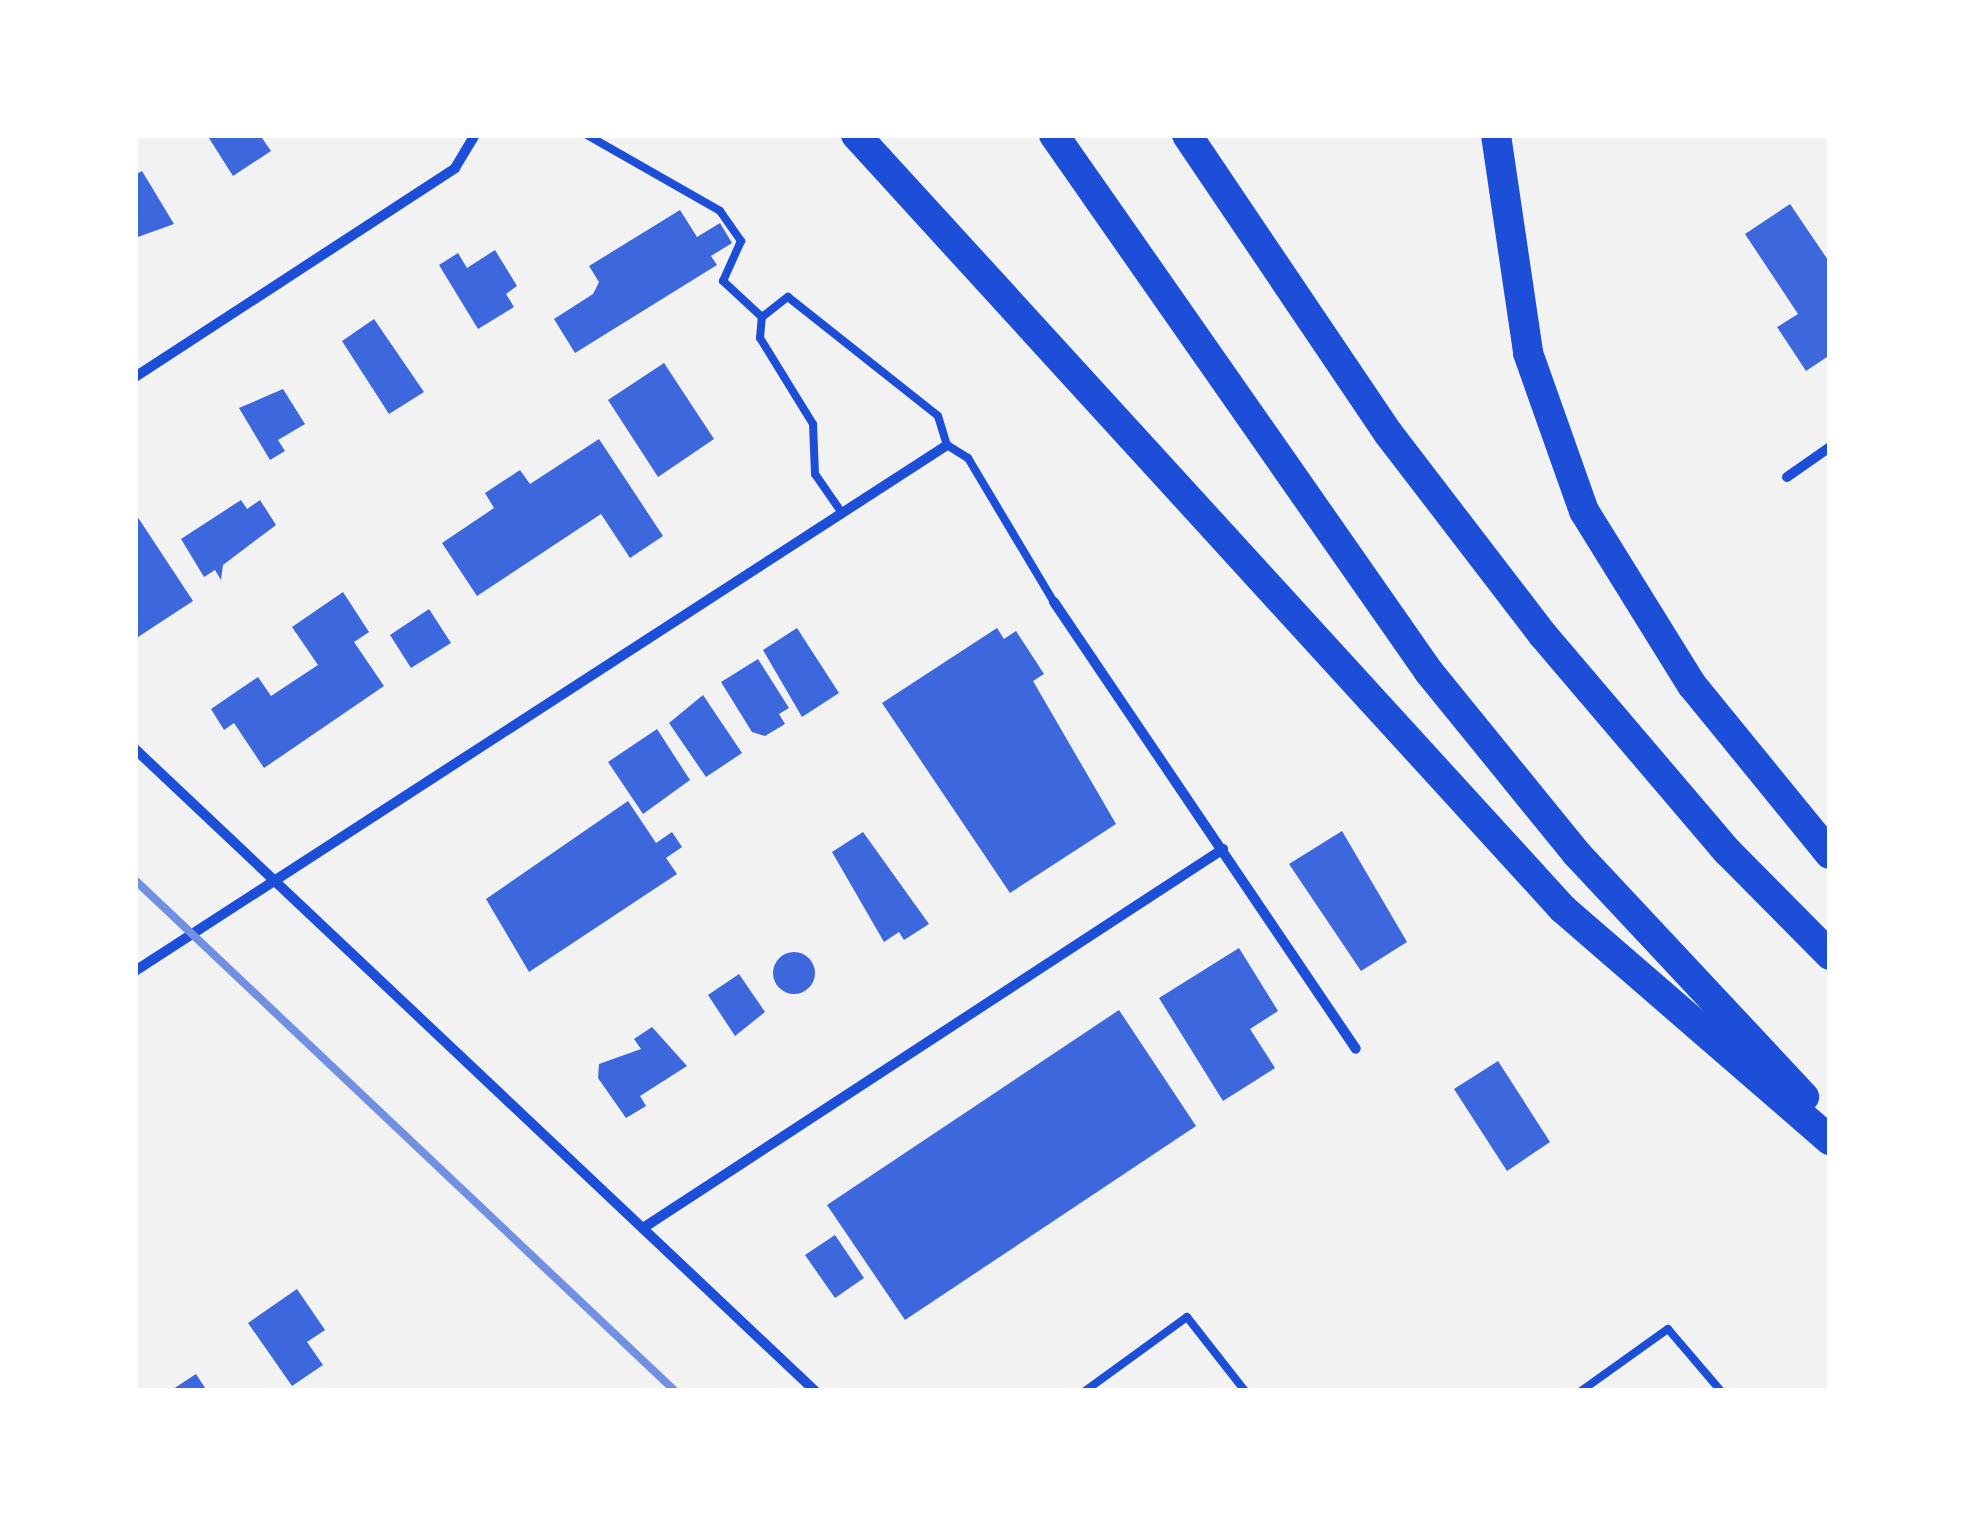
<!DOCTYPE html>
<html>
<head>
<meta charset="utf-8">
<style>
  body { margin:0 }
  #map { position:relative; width:1965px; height:1526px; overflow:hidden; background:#f2f2f2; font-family:"Alegreya Sans",sans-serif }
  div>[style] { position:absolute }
  .building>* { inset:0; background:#3d67dc }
  .round { border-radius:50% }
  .service>* { height:8px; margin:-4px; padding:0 4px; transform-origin:4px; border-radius:4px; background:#1d4ed8 }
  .minor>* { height:10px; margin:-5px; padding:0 5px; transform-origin:5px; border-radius:5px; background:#1d4ed8 }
  .motorway>* { height:30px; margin:-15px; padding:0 15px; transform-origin:15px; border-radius:15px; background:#1d4ed8 }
  .rail>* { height:8px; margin:-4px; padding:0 4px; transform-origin:4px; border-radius:4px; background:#7290e2 }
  span { translate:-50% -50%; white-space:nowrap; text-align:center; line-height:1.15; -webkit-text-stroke:10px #fff; paint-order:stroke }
  .frame { position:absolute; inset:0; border:138px solid #fff; pointer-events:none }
</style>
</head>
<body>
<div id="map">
  <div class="building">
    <i style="clip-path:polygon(207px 135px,260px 135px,271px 151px,233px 176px)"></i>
    <i style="clip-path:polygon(142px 171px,174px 224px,135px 238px,135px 175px)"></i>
    <i style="clip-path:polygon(1790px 204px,1830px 263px,1830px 355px,1806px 371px,1777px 327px,1798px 314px,1745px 234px)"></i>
    <i style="clip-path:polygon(680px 210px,697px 237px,720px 223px,732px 243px,711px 256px,717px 265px,575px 353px,554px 319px,593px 294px,599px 282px,589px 266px)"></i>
    <i style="clip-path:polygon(495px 250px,517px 286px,506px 294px,514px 307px,478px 329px,439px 265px,458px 253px,467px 268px)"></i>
    <i style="clip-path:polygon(374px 319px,424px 392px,389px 414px,342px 341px)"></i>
    <i style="clip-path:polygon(664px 363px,714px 439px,658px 477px,608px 400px)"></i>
    <i style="clip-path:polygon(283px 389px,305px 424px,278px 440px,285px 451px,270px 460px,239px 408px)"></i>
    <i style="clip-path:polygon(599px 439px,663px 536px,630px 558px,601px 514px,477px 596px,442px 543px,494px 508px,485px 493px,520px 470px,530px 484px)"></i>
    <i style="clip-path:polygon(241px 500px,247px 509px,260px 500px,276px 525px,223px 565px,221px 580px,215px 570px,204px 577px,181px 539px)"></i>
    <i style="clip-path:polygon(135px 513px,193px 601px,135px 639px)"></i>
    <i style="clip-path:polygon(343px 592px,369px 632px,354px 642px,384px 686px,264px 768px,234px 723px,224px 730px,211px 709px,258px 677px,271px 696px,318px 665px,292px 627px)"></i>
    <i style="clip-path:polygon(429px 609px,451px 643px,411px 668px,390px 635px)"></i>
    <i style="clip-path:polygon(797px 628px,839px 693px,802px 717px,763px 650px)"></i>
    <i style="clip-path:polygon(997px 628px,1004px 639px,1016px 631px,1044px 674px,1033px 681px,1116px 824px,1010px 893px,882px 703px)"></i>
    <i style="clip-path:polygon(758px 659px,789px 708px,779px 714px,785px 724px,765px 736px,752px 732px,721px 682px)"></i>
    <i style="clip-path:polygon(703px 695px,742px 753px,706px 777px,669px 723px)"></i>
    <i style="clip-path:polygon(657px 729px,690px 780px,643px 814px,608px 762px)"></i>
    <i style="clip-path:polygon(628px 801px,656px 843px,672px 832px,682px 847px,666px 858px,677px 874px,529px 972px,486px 899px)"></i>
    <i style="clip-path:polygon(1342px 831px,1407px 942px,1361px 971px,1289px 864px)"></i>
    <i style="clip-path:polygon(863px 832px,929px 924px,904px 940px,899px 932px,884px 942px,832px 852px)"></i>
    <i style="clip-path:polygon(1239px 948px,1278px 1011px,1250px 1029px,1275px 1068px,1223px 1101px,1159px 998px)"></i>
    <i class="round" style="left:773px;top:952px;width:42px;height:42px"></i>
    <i style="clip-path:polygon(739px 974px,765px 1012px,735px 1036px,708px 995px)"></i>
    <i style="clip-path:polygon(1119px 1010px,1196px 1126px,905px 1320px,827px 1205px)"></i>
    <i style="clip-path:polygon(652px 1027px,687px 1066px,640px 1096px,646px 1106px,626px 1118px,598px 1078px,599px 1064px,641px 1049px,634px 1039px)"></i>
    <i style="clip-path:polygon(1498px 1061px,1550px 1142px,1507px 1171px,1454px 1089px)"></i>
    <i style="clip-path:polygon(835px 1235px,864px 1278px,835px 1298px,805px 1255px)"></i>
    <i style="clip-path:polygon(297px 1289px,325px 1330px,307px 1342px,323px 1365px,292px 1386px,248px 1323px)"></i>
    <i style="clip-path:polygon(196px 1374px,207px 1391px,170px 1391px)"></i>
  </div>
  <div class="service">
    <i style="left:587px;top:135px;width:153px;rotate:29.7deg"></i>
    <i style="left:720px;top:211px;width:37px;rotate:55deg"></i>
    <i style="left:741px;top:241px;width:44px;rotate:114.2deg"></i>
    <i style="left:723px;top:281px;width:53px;rotate:42.7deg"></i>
    <i style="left:842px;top:513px;width:47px;rotate:-124.7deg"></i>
    <i style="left:815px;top:474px;width:50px;rotate:-92.3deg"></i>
    <i style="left:813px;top:424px;width:101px;rotate:-121.6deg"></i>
    <i style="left:760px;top:338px;width:21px;rotate:-85deg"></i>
    <i style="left:762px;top:317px;width:33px;rotate:-38deg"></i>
    <i style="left:788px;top:297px;width:191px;rotate:38.4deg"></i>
    <i style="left:938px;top:416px;width:30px;rotate:73deg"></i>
    <i style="left:947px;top:445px;width:25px;rotate:32deg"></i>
    <i style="left:968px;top:458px;width:168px;rotate:59.2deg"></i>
    <i style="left:1085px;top:1391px;width:126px;rotate:-36deg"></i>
    <i style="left:1187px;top:1317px;width:94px;rotate:51.9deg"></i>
    <i style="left:1581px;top:1391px;width:107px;rotate:-35.5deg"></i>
    <i style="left:1668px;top:1329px;width:82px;rotate:49.5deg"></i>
  </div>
  <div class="minor">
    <i style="left:135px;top:377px;width:382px;rotate:-33.1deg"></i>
    <i style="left:455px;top:168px;width:39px;rotate:-59deg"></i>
    <i style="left:1787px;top:477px;width:52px;rotate:-34.9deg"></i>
    <i style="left:1054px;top:602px;width:539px;rotate:55.96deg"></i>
    <i style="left:135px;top:749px;width:935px;rotate:43.35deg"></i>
    <i style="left:135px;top:971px;width:967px;rotate:-32.93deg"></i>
    <i style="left:643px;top:1228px;width:693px;rotate:-33.16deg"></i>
  </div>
  <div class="motorway">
    <i style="left:856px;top:135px;width:1048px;rotate:47.59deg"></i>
    <i style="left:1563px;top:909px;width:353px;rotate:40.9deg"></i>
    <i style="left:1054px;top:135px;width:655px;rotate:55.07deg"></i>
    <i style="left:1429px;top:672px;width:233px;rotate:50.9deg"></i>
    <i style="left:1576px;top:853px;width:334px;rotate:46.9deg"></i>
    <i style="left:1187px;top:135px;width:359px;rotate:56deg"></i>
    <i style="left:1388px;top:433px;width:255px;rotate:52.5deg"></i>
    <i style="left:1543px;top:635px;width:285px;rotate:49.6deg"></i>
    <i style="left:1728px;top:852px;width:145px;rotate:45.3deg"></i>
    <i style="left:1496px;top:135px;width:220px;rotate:81.6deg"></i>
    <i style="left:1528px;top:353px;width:168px;rotate:70.5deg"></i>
    <i style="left:1584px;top:511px;width:205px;rotate:58.2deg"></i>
    <i style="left:1692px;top:685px;width:218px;rotate:50.8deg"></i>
  </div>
  <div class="rail">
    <i style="left:135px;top:880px;width:743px;rotate:43.42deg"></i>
  </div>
  <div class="frame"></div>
</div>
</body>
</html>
